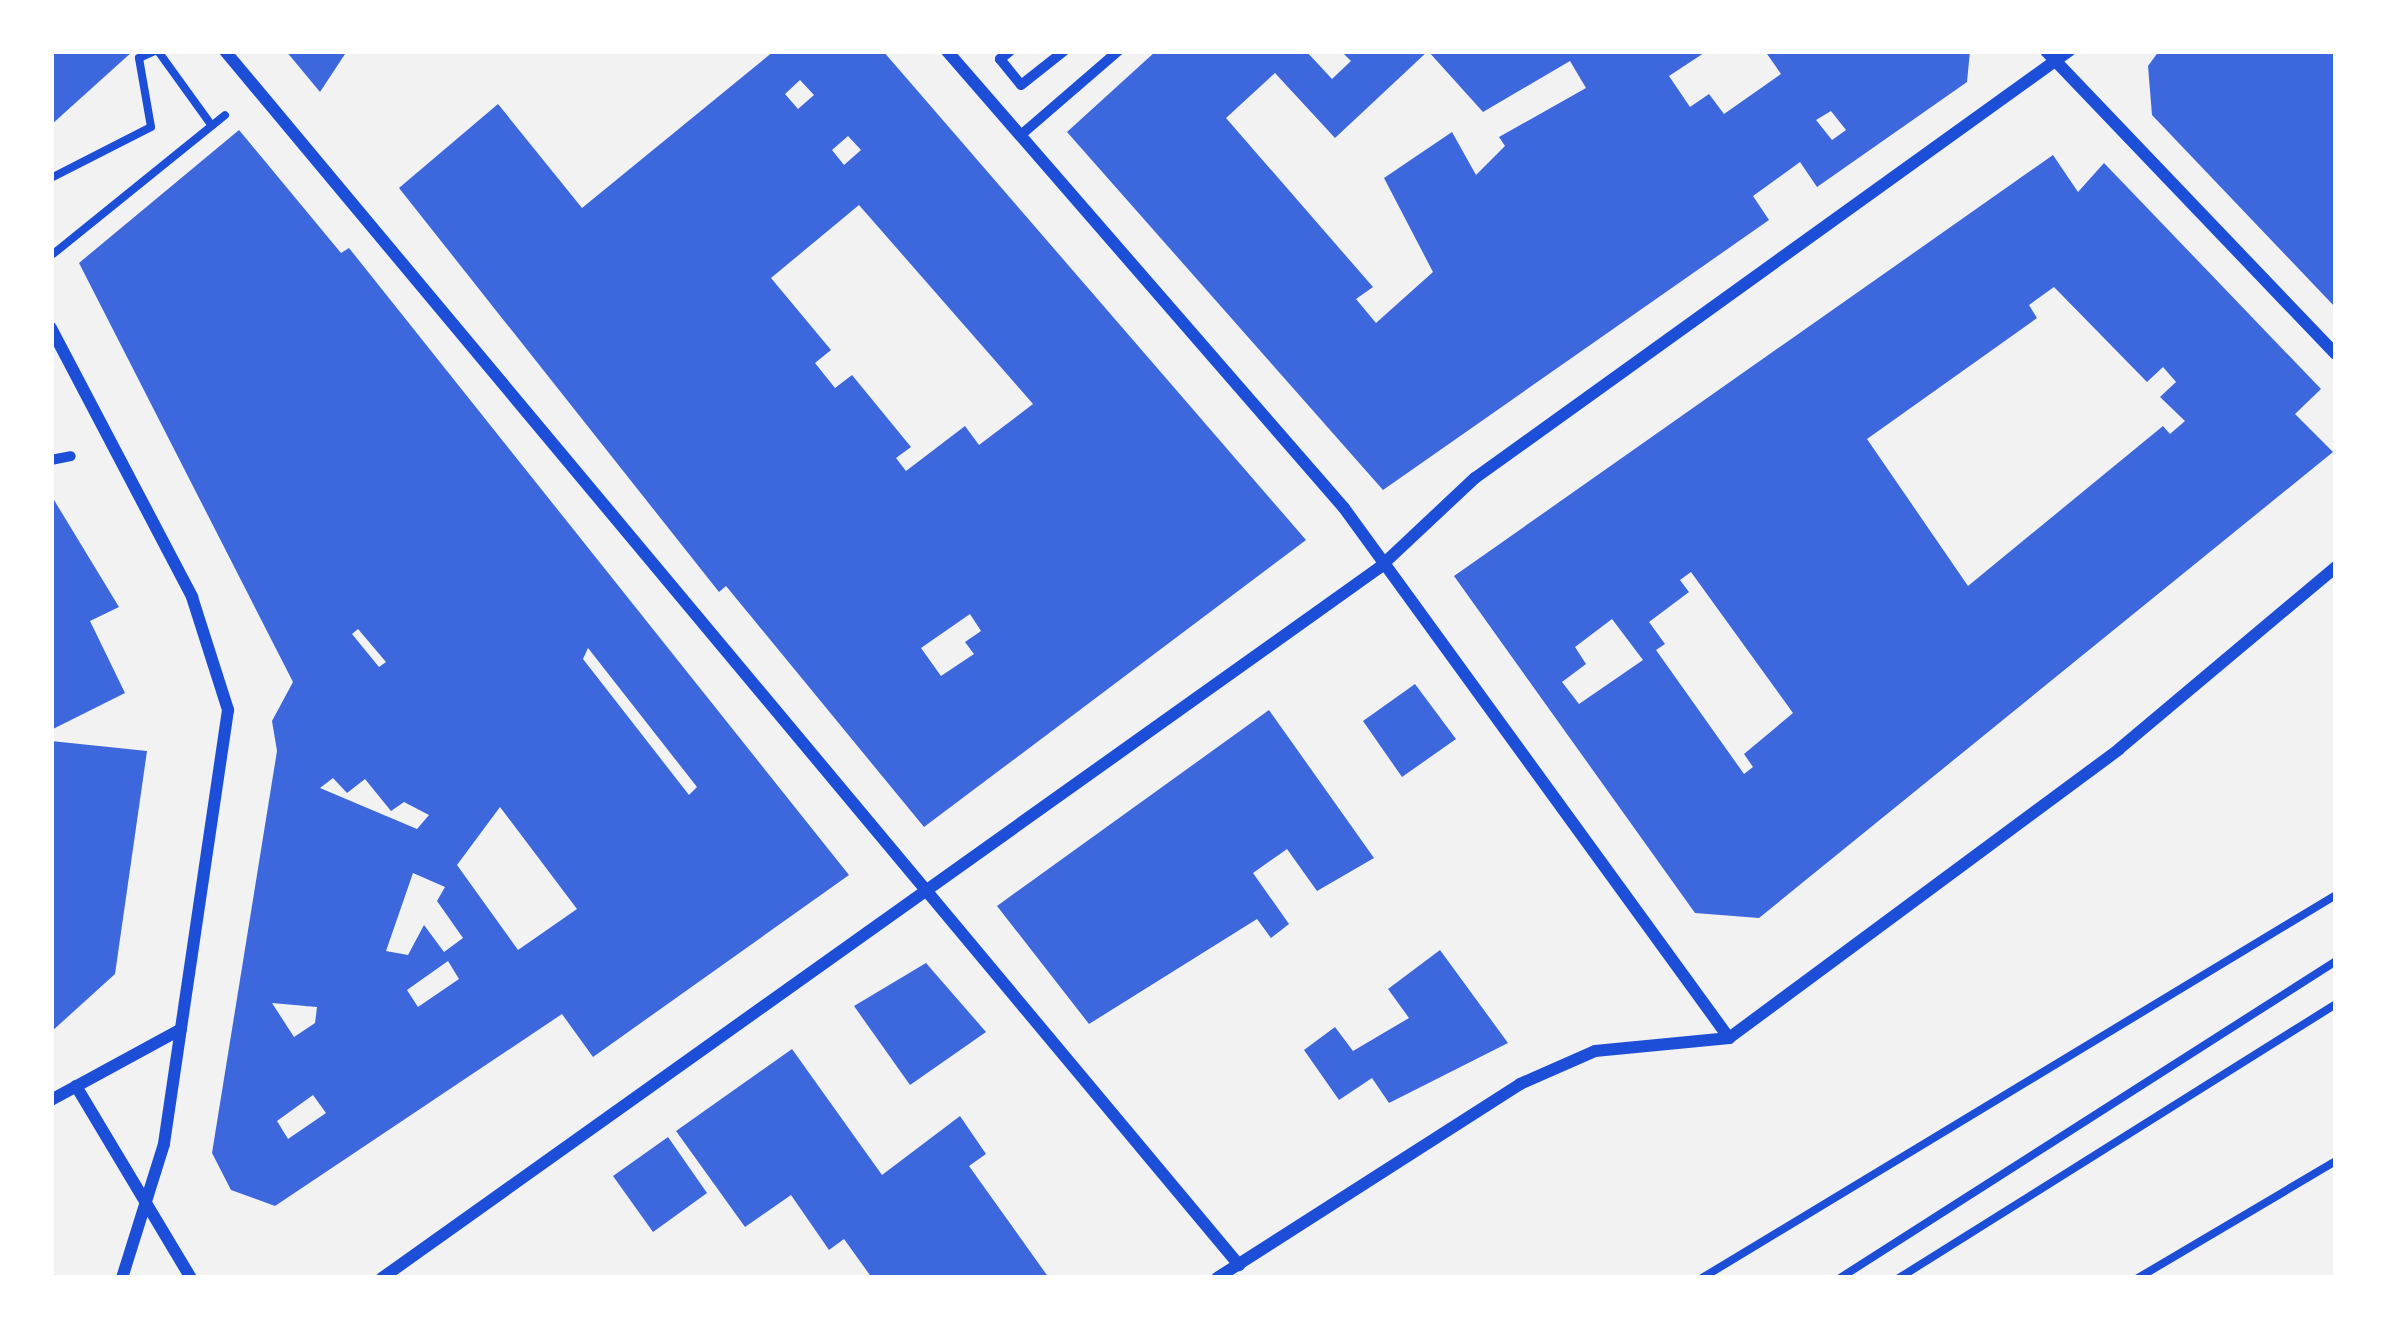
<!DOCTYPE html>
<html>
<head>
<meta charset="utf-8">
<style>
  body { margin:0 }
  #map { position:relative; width:2387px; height:1329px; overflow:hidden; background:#f2f2f2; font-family:Roboto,sans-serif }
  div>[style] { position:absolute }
  .building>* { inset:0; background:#3d67dc }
  .path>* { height:8px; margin:-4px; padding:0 4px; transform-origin:4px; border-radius:4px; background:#1d4ed8 }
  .pedestrian>* { height:10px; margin:-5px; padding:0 5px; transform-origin:5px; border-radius:5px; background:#1d4ed8 }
  .minor>* { height:12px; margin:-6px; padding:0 6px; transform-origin:6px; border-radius:6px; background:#1d4ed8 }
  span { translate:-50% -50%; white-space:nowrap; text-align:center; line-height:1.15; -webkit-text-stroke:12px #fff; paint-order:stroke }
  .frame { position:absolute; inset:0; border:54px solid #fff; pointer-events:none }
</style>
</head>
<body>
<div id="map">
  <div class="building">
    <i style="clip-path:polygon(51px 51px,133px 51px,51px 125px)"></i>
    <i style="clip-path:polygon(286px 51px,347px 51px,320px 92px)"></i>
    <i style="clip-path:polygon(evenodd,774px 51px,883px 51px,1306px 540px,924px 827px,726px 586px,719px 592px,399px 188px,498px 104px,582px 208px,774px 51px,800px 80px,814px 95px,798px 109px,785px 94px,800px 80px,774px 51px,848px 136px,861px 150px,844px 165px,832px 150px,848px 136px,774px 51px,859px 205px,1033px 404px,979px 445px,965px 426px,906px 471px,896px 458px,911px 447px,852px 375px,835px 388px,815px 363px,831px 350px,771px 278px,859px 205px,774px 51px,970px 614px,981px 631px,965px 642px,974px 654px,941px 676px,921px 648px,970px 614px)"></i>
    <i style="clip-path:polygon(evenodd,1156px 51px,1306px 51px,1332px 79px,1351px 61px,1341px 51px,1707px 51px,1669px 76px,1690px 107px,1709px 94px,1724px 114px,1781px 74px,1765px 51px,1970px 51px,1967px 82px,1817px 187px,1800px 162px,1753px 196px,1769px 220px,1383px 490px,1067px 132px,1156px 51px,1428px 51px,1483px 112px,1570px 61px,1586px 88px,1499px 137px,1505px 146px,1476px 175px,1452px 132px,1384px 178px,1433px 272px,1376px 323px,1356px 299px,1373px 287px,1226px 118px,1275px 73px,1335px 138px,1428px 51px,1156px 51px,1831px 111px,1846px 130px,1832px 140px,1816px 120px,1831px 111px)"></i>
    <i style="clip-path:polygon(2159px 51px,2336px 51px,2336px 308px,2152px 115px,2148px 66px)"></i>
    <i style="clip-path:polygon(evenodd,239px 130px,341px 253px,349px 248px,849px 875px,593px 1057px,562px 1014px,275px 1206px,231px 1190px,212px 1153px,277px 751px,272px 721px,293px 682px,79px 263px,239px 130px,358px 629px,386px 662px,379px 667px,352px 634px,358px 629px,239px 130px,588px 648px,697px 787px,689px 795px,583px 659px,588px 648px,239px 130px,333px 778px,347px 793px,365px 779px,391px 811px,404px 802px,429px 815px,417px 829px,320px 788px,333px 778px,239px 130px,500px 807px,577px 909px,518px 950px,457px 865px,500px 807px,239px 130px,413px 873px,445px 887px,437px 901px,463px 938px,444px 952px,424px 925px,408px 955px,386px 951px,413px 873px,239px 130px,448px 961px,459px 979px,418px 1007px,407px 990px,448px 961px,239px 130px,272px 1003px,317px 1007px,315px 1023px,294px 1037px,272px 1003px,239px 130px,313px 1095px,326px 1113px,288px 1139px,277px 1121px,313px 1095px)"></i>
    <i style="clip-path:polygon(evenodd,2053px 155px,2078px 192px,2104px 163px,2321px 389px,2295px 414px,2333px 452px,1759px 918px,1695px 913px,1454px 576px,2053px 155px,2054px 287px,2147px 382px,2163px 367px,2176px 382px,2160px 397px,2185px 421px,2170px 434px,2163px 426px,1968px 586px,1867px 439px,2037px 318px,2029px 305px,2054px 287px,2053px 155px,1691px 572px,1793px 713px,1744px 754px,1753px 767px,1744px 774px,1656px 650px,1665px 644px,1649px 622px,1689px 592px,1680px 580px,1691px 572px,2053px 155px,1612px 619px,1643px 660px,1579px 704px,1562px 682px,1586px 664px,1575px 647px,1612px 619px)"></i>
    <i style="clip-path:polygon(51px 495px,119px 607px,90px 621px,125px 693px,51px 730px)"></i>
    <i style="clip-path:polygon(1415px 684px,1456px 739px,1402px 777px,1363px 721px)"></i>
    <i style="clip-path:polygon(1269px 710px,1374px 858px,1317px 891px,1287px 849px,1253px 873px,1289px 924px,1271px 938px,1257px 919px,1089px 1024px,997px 906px)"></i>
    <i style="clip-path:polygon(51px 741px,147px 751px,115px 974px,51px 1032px)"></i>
    <i style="clip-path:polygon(1440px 950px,1508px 1043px,1389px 1103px,1372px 1078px,1339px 1100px,1304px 1050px,1335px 1027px,1353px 1051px,1409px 1018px,1388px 989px)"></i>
    <i style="clip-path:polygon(926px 963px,986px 1032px,910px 1085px,854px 1006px)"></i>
    <i style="clip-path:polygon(792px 1049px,882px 1175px,960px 1116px,986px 1154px,969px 1166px,1049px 1278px,872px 1278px,844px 1239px,829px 1250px,791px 1195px,745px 1227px,676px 1131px)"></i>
    <i style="clip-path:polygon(668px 1137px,707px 1193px,653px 1232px,613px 1176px)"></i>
  </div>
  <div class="path">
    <i style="left:158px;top:51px;width:92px;rotate:54.2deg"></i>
    <i style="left:51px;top:178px;width:112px;rotate:-27deg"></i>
    <i style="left:151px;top:127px;width:70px;rotate:-99.9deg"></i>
    <i style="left:139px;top:58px;width:17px;rotate:-24deg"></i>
    <i style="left:53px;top:254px;width:221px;rotate:-38.9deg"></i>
    <i style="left:51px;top:1277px;width:1px;rotate:45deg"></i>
    <i style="left:1702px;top:1278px;width:741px;rotate:-31.14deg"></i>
    <i style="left:1840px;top:1278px;width:589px;rotate:-32.58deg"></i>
    <i style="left:1899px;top:1278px;width:516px;rotate:-32.09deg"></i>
    <i style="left:2138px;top:1278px;width:230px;rotate:-30.6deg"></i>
  </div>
  <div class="pedestrian">
    <i style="left:1010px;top:51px;width:13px;rotate:141deg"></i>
    <i style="left:1000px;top:59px;width:33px;rotate:51deg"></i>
    <i style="left:1021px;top:85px;width:55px;rotate:-38.3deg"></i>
    <i style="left:1022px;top:134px;width:127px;rotate:-40.8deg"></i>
    <i style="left:51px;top:460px;width:20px;rotate:-11deg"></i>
  </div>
  <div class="minor">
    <i style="left:225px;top:51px;width:1582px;rotate:50.13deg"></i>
    <i style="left:947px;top:51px;width:605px;rotate:49.02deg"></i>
    <i style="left:1344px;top:508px;width:655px;rotate:54deg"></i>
    <i style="left:2046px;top:51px;width:419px;rotate:46.3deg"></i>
    <i style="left:51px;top:328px;width:304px;rotate:62.3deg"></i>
    <i style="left:192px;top:597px;width:119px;rotate:72.3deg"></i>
    <i style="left:228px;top:710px;width:439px;rotate:98.4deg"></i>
    <i style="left:164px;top:1144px;width:140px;rotate:107.4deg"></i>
    <i style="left:76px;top:1086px;width:224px;rotate:59.1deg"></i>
    <i style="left:51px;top:1100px;width:148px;rotate:-28.6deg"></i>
    <i style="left:382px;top:1278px;width:1224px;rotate:-35.46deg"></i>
    <i style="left:1379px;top:568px;width:132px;rotate:-43.2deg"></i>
    <i style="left:1475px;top:478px;width:732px;rotate:-35.71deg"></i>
    <i style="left:1217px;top:1278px;width:360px;rotate:-32.6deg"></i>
    <i style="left:1520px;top:1084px;width:82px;rotate:-23.7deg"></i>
    <i style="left:1595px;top:1051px;width:135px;rotate:-5.5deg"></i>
    <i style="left:1729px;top:1038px;width:485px;rotate:-36.5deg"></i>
    <i style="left:2119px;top:749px;width:283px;rotate:-40deg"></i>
  </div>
  <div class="frame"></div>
</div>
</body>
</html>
